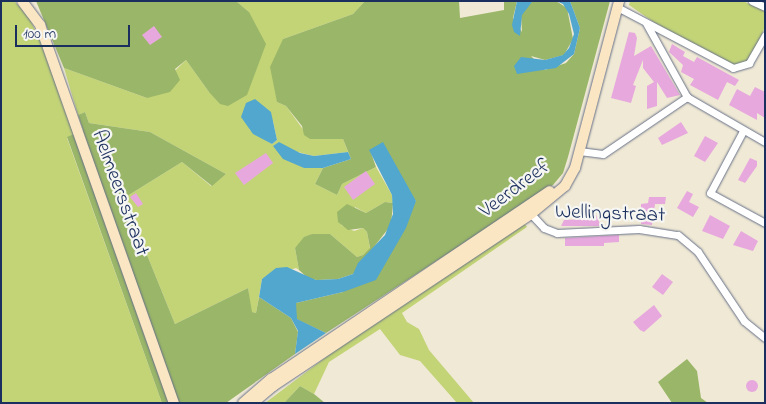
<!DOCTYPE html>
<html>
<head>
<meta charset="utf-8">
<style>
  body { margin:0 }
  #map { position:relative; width:766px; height:404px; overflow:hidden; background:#f0e9d5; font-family:"Indie Flower",sans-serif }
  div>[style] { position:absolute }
  .green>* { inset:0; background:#c3d477 }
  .forest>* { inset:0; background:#9ab668 }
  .water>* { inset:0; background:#52a7ce }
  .building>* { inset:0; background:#e7a9dd }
  .round { border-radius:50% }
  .roads { filter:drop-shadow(0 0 1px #667088) drop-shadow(0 0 1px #667088) }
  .street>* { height:7px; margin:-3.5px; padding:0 3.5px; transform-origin:3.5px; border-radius:3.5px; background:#fff }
  .secondary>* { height:10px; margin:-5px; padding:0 5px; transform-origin:5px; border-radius:5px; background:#fbe6c4 }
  span { translate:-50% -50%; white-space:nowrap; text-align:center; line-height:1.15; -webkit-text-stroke:4.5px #f6f6f2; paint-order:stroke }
  .street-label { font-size:21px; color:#1b2f5e }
  .frame { position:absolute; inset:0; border:2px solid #1b2f5e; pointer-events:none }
  .scale { position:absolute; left:15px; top:25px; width:115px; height:22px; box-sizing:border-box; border:2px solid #1b2f5e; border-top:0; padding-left:6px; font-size:15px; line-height:18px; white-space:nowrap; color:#1b2f5e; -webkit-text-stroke:4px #f6f6f2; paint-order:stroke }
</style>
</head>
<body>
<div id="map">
  <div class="green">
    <i style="clip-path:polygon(14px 1px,28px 15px,43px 47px,74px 134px,67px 138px,162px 403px,1px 403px,1px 2px)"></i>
    <i style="clip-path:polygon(evenodd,236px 1px,365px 1px,353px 14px,283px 39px,277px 102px,286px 106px,310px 139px,343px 139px,348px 152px,314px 156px,289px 150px,279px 142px,304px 168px,323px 168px,315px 184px,337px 195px,342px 184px,376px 167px,392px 195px,393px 203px,385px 202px,366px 213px,355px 207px,341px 225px,354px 231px,363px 228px,367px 232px,370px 249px,363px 255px,357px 257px,330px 234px,312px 234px,295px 248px,299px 270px,296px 268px,262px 279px,256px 313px,251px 312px,248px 288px,175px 324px,124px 198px,182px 162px,211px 186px,226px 174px,150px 132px,89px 123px,85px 112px,78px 115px,64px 68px,147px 98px,186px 60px,209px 92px,249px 12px,236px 1px,273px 121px,277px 140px,272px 144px,249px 129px,273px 121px)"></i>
    <i style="clip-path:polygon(630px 1px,743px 1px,765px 11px,765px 27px,752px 56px,747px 62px,735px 66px,655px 23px,629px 5px)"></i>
    <i style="clip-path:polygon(525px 224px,527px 227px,402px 313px,407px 322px,419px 329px,429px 350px,474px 403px,457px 403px,420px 361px,400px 355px,380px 329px,329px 362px,314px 394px,300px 386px,284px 403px,265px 403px,329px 355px)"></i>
  </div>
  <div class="forest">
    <i style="clip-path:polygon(36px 1px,236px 1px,249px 12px,266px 44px,247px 95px,228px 106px,220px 104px,209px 92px,186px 60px,175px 69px,180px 80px,170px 92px,147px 98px,64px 68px)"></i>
    <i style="clip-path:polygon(365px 1px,459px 1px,460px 18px,504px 10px,504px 1px,517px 1px,513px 18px,522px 32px,521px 15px,527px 6px,532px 2px,556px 1px,567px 8px,573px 39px,564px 55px,545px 60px,531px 56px,545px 70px,566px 63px,574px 54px,580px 28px,570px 1px,610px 1px,568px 157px,563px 173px,553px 185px,326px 333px,296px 319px,296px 303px,343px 292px,416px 201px,370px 150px,376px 167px,342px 184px,337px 195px,315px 184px,323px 168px,351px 159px,343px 139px,310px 139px,304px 135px,302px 126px,286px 106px,277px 102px,270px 67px,283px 39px,353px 14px)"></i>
    <i style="clip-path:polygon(85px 112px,89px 123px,150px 132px,226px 174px,212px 186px,182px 162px,124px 198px,175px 324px,248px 288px,252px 312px,256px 313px,259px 297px,291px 318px,298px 332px,295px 354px,226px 403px,162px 403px,67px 137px,83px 130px,78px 115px)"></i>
    <i style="clip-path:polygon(385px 202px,393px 203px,391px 225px,353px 274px,338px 279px,317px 280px,309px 279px,299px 270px,295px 248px,304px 237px,312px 234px,330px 234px,357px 257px,363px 255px,370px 248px,367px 232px,363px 228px,348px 230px,338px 222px,337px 212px,347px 204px,366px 213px)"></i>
    <i style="clip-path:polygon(687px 359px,697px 371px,701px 398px,708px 403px,672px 403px,658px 382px)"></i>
    <i style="clip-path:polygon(300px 386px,314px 394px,325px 403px,284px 403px)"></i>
  </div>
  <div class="water">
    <i style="clip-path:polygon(517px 1px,540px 1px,532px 2px,522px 15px,520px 36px,514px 32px,512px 25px)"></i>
    <i style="clip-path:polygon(556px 1px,570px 1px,580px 28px,574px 54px,556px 68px,517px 74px,514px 66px,521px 57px,545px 60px,563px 55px,569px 48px,574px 34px,569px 14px,563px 4px)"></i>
    <i style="clip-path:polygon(255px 99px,271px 112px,277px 140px,272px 144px,253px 134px,241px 117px,246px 103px)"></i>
    <i style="clip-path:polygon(279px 142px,300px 153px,314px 156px,348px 152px,351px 159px,323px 168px,304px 168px,283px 159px,273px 146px)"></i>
    <i style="clip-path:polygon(383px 142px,416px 201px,406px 228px,376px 280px,343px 292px,296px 303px,297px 319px,326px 333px,295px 354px,298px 331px,291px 318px,259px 297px,262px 279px,276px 268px,287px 267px,316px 280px,338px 279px,353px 274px,358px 263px,385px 235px,393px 214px,392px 195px,369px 150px)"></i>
  </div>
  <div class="building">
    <i style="clip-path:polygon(154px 26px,162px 37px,150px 45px,142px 35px)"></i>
    <i style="clip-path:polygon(629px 32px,635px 33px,637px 38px,634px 56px,651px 46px,680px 95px,667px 98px,657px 82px,657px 106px,647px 109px,647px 86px,654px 82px,643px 68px,643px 60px,633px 85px,636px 86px,631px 103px,611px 98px)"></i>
    <i style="clip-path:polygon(672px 44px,685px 52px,683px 56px,694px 62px,697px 57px,739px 80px,735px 86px,727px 82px,718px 100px,690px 85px,694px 79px,681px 72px,683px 65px,669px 52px)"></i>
    <i style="clip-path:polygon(755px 87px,765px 92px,765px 118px,757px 113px,757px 120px,729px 105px,737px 89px,750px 96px)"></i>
    <i style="clip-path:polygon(681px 122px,688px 133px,662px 145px,658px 138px)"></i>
    <i style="clip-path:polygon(705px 136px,718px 143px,705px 162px,694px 156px)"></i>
    <i style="clip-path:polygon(266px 153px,273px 163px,244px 185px,235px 173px)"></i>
    <i style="clip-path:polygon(750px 158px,757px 161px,757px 166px,745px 183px,738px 180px)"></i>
    <i style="clip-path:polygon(366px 171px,375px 184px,353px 200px,344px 187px)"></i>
    <i style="clip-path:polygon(687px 191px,693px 194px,689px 202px,699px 207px,693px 217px,677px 208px)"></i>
    <i style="clip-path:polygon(136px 193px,143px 204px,138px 207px,130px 197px)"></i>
    <i style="clip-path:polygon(649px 197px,666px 197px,665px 204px,655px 204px,652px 225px,641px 224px,641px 204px,648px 203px)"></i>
    <i style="clip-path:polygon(596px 215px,601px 226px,561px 226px,564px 220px,587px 219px,587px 216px)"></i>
    <i style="clip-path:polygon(710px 215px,730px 226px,723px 239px,702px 231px)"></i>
    <i style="clip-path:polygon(741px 231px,758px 241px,753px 251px,733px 245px)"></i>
    <i style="clip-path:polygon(619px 235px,619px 242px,604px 243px,604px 246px,565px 246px,565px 238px)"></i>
    <i style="clip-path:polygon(662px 274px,673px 282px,663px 295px,652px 287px)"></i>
    <i style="clip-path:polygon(654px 305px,662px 316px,644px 332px,640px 330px,633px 322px)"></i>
    <i class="round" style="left:746px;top:380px;width:12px;height:12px"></i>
  </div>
  <div class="roads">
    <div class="street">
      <i style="left:752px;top:1px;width:14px;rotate:25deg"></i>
      <i style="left:617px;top:7px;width:131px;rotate:27.7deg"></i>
      <i style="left:733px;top:68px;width:17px;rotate:-17deg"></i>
      <i style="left:749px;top:63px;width:32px;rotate:-60deg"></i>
      <i style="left:646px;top:23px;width:85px;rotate:61deg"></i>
      <i style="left:687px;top:97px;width:90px;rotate:30deg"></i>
      <i style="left:743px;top:131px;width:70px;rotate:118deg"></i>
      <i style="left:710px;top:193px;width:63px;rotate:28.6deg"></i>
      <i style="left:579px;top:151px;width:24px;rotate:7deg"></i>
      <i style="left:603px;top:154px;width:102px;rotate:-34.2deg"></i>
      <i style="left:531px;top:214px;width:19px;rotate:47deg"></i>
      <i style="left:544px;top:228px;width:14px;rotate:21deg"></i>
      <i style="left:557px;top:233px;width:82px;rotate:-2.8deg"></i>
      <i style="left:639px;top:229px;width:39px;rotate:9deg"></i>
      <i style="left:678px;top:235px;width:26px;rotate:40deg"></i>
      <i style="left:698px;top:252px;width:83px;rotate:56.3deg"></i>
      <i style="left:744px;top:321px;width:27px;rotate:39deg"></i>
    </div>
    <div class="secondary">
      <i style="left:22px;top:1px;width:30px;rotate:53deg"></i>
      <i style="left:40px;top:25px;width:401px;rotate:70.5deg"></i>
      <i style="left:243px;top:403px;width:37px;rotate:-41deg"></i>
      <i style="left:271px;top:379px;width:336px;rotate:-34deg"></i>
      <i style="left:253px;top:403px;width:26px;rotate:-40deg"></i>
      <i style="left:273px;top:386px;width:310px;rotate:-33.7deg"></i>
      <i style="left:531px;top:214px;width:44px;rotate:-39.5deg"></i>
      <i style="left:565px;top:186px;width:21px;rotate:-61deg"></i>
      <i style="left:575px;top:168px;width:173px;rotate:-75.2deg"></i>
    </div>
  </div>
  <div class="street-label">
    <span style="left:515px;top:189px;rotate:-37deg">Veerdreef</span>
    <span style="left:120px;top:193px;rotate:70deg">Aelmeersstraat</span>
    <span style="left:610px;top:214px;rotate:2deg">Wellingstraat</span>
  </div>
  <div class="frame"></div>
  <div class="scale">100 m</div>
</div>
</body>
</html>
